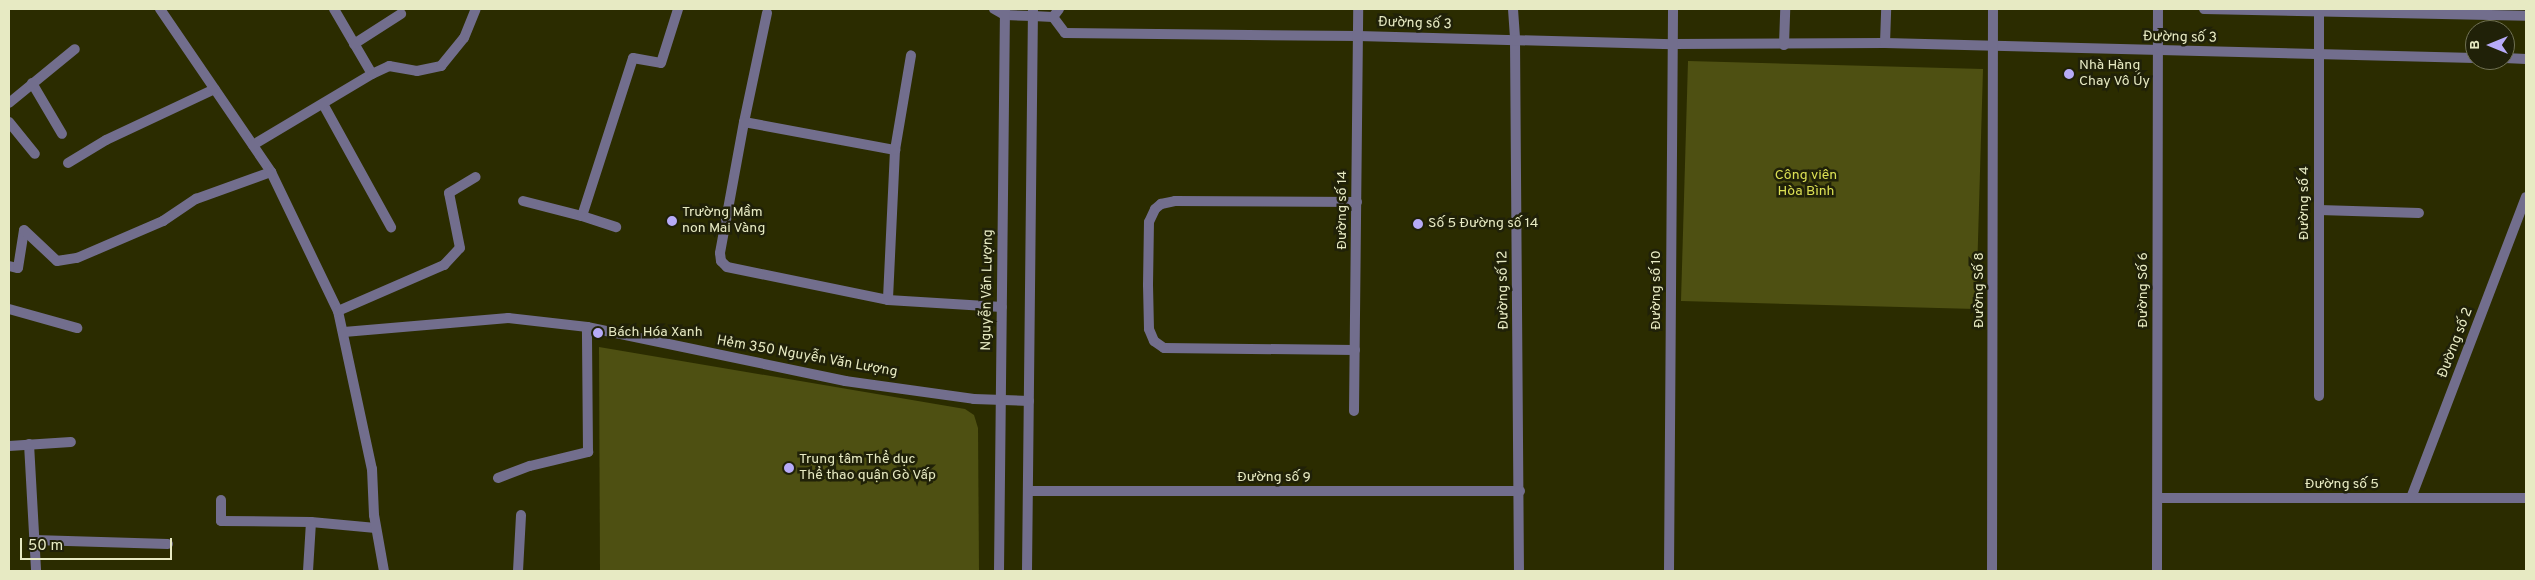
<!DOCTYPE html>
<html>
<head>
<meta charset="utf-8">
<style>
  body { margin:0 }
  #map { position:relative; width:2535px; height:580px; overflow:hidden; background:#2b2c00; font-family:Overpass,sans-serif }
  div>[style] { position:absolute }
  .green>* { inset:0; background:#4e5012 }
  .service>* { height:10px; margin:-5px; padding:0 5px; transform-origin:5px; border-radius:5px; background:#726e8d }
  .minor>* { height:10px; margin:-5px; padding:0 5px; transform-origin:5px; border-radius:5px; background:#726e8d }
  .tertiary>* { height:10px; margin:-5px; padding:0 5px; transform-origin:5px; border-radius:5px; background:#726e8d }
  .dots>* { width:14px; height:14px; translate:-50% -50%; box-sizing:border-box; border:2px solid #202108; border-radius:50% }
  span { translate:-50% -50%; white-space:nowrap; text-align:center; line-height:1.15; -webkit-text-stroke:5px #202108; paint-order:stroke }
  .street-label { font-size:14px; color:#e7eac3 }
  .poi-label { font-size:14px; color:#e7eac3 }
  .left { translate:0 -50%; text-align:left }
  .park-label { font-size:14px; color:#dce054 }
  .frame { position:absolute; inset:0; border:10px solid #e7eac3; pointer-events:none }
  .north { position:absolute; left:2465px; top:20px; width:50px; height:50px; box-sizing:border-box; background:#202108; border:1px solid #707153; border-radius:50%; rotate:270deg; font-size:14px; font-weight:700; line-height:20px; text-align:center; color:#e7eac3 }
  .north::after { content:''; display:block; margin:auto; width:18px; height:22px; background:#b7abf8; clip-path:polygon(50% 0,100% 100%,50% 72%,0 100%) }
  .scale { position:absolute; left:20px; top:538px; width:152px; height:22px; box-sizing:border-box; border:2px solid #e7eac3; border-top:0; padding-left:6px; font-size:15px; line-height:18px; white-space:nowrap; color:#e7eac3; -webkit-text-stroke:4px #202108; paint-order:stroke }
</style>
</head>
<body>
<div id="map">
  <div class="green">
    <i style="clip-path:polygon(1688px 61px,1983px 69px,1976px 309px,1681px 301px)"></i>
    <i style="clip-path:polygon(599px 347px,965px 409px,974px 415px,978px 428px,979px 571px,600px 571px)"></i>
  </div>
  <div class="service">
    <i style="left:994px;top:9px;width:13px;rotate:29deg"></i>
    <i style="left:32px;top:83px;width:59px;rotate:59.5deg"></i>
    <i style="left:9px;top:103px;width:85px;rotate:-39.3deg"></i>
    <i style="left:9px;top:122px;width:41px;rotate:50.9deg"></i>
    <i style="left:68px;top:163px;width:44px;rotate:-31.2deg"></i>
    <i style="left:106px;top:140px;width:120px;rotate:-25.1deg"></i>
    <i style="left:523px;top:201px;width:61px;rotate:14.3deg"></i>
    <i style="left:582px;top:216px;width:166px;rotate:-72.1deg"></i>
    <i style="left:633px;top:58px;width:28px;rotate:10deg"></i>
    <i style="left:661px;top:63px;width:57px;rotate:-72.5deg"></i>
    <i style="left:582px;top:216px;width:36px;rotate:18deg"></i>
    <i style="left:9px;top:266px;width:9px;rotate:13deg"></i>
    <i style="left:18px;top:268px;width:38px;rotate:-81deg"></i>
    <i style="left:24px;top:230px;width:45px;rotate:43.2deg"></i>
    <i style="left:57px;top:261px;width:20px;rotate:-9deg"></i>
    <i style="left:77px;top:258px;width:94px;rotate:-23.3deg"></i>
    <i style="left:163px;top:221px;width:40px;rotate:-34deg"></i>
    <i style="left:196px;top:199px;width:80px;rotate:-19.8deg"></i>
    <i style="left:9px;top:309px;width:71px;rotate:15.6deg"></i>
    <i style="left:29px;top:444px;width:127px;rotate:86.8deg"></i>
    <i style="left:221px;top:500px;width:21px;rotate:90deg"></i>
    <i style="left:221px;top:521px;width:90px;rotate:0.6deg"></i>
    <i style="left:311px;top:522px;width:65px;rotate:5.3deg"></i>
    <i style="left:34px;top:540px;width:134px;rotate:1.7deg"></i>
    <i style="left:308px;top:571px;width:49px;rotate:-86.5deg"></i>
    <i style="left:518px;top:571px;width:56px;rotate:-86.9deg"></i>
  </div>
  <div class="minor">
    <i style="left:160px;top:9px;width:197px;rotate:55.7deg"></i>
    <i style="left:271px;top:172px;width:154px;rotate:64.3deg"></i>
    <i style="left:338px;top:311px;width:162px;rotate:77.9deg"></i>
    <i style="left:372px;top:469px;width:46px;rotate:87.5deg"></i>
    <i style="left:374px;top:515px;width:57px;rotate:79.9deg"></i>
    <i style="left:334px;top:9px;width:75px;rotate:59.7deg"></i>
    <i style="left:1513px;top:9px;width:32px;rotate:86deg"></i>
    <i style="left:1515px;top:41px;width:530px;rotate:89.57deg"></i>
    <i style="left:2204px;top:9px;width:322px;rotate:1.2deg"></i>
    <i style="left:767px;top:13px;width:111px;rotate:101.9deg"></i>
    <i style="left:744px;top:122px;width:133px;rotate:100.4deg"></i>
    <i style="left:720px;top:253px;width:8px;rotate:83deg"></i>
    <i style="left:721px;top:261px;width:8px;rotate:45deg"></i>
    <i style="left:727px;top:267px;width:164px;rotate:11.6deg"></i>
    <i style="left:888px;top:300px;width:114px;rotate:3.5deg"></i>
    <i style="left:1033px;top:16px;width:20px;rotate:3deg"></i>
    <i style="left:1053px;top:17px;width:20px;rotate:53deg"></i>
    <i style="left:1065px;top:33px;width:293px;rotate:0.6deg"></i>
    <i style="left:1358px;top:36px;width:315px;rotate:1.5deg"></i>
    <i style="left:1673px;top:44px;width:212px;rotate:-0.3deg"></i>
    <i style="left:1885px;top:43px;width:590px;rotate:1.46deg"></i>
    <i style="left:1053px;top:17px;width:10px;rotate:-53deg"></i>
    <i style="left:1885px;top:43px;width:34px;rotate:-88deg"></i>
    <i style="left:354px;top:44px;width:56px;rotate:-32.6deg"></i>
    <i style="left:1784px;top:45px;width:36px;rotate:-88deg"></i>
    <i style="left:2505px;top:58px;width:21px;rotate:3deg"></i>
    <i style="left:323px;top:104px;width:141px;rotate:61.1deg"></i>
    <i style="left:744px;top:122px;width:154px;rotate:10.5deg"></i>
    <i style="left:895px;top:150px;width:150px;rotate:92.7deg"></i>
    <i style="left:253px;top:145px;width:139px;rotate:-30.8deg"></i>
    <i style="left:372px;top:74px;width:19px;rotate:-25deg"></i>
    <i style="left:389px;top:66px;width:28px;rotate:10deg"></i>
    <i style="left:417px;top:71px;width:25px;rotate:-12deg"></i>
    <i style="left:441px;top:66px;width:36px;rotate:-51deg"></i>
    <i style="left:464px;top:38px;width:31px;rotate:-68deg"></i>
    <i style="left:895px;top:150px;width:96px;rotate:-80.4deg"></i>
    <i style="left:2319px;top:210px;width:100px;rotate:1.7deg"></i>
    <i style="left:338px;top:311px;width:116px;rotate:-23.5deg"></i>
    <i style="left:444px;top:265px;width:23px;rotate:-47deg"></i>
    <i style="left:460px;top:248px;width:56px;rotate:-101.3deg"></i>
    <i style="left:449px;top:193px;width:31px;rotate:-31deg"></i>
    <i style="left:344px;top:332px;width:165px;rotate:-4.9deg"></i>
    <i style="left:508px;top:318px;width:80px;rotate:6.5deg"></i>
    <i style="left:587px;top:327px;width:264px;rotate:11.8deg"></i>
    <i style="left:845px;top:381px;width:130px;rotate:7.9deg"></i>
    <i style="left:974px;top:399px;width:55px;rotate:2.1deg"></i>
    <i style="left:1355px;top:350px;width:191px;rotate:-179.4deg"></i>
    <i style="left:1164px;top:348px;width:12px;rotate:-145deg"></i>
    <i style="left:1154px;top:341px;width:13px;rotate:-113deg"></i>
    <i style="left:1149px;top:329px;width:44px;rotate:-91.3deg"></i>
    <i style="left:1148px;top:285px;width:63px;rotate:-89.1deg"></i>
    <i style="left:1149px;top:222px;width:14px;rotate:-65deg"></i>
    <i style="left:1155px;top:209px;width:8px;rotate:-40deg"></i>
    <i style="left:1161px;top:204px;width:14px;rotate:-12deg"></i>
    <i style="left:1175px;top:201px;width:182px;rotate:0.3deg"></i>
    <i style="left:2319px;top:396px;width:387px;rotate:-90deg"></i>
    <i style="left:1354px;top:411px;width:402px;rotate:-89.4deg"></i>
    <i style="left:9px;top:446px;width:62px;rotate:-3.7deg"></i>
    <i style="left:498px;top:478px;width:34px;rotate:-21deg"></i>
    <i style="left:530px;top:466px;width:60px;rotate:-13.6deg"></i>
    <i style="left:588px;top:452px;width:125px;rotate:-90.5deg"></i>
    <i style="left:1028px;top:491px;width:492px"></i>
    <i style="left:2158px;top:498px;width:368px"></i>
    <i style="left:2411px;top:498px;width:322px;rotate:-69.1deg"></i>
    <i style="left:1669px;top:571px;width:562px;rotate:-89.59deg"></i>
    <i style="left:1992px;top:571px;width:562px;rotate:-89.9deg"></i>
    <i style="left:2157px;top:571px;width:562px;rotate:-89.9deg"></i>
  </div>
  <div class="tertiary">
    <i style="left:1005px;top:15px;width:28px;rotate:2deg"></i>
    <i style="left:999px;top:571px;width:562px;rotate:-89.39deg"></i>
    <i style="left:1027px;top:571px;width:562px;rotate:-89.39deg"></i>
  </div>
  <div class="dots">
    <i style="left:2069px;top:74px;background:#b7abf8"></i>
    <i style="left:672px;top:221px;background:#b7abf8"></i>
    <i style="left:1418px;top:224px;background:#b7abf8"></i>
    <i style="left:598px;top:333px;background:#b7abf8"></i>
    <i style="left:789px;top:468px;background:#b7abf8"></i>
  </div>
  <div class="street-label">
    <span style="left:1415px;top:24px;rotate:2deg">Đường số 3</span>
    <span style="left:2180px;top:38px;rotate:1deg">Đường số 3</span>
    <span style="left:2305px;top:203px;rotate:-90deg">Đường số 4</span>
    <span style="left:1343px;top:210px;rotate:-90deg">Đường số 14</span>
    <span style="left:988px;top:290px;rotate:-89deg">Nguyễn Văn Lượng</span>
    <span style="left:1504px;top:290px;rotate:-91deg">Đường số 12</span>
    <span style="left:1657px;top:290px;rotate:-90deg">Đường số 10</span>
    <span style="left:1980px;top:290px;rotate:-90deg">Đường Số 8</span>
    <span style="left:2144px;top:290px;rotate:-90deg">Đường Số 6</span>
    <span style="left:2456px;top:343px;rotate:-69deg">Đường số 2</span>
    <span style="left:807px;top:357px;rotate:10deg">Hẻm 350 Nguyễn Văn Lượng</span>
    <span style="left:1274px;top:478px">Đường số 9</span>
    <span style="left:2342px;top:485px">Đường số 5</span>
  </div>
  <div class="poi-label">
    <span class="left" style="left:2079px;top:74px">Nhà Hàng<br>Chay Vô Úy</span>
    <span class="left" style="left:682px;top:221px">Trường Mầm<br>non Mai Vàng</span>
    <span class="left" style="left:1428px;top:224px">Số 5 Đường số 14</span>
    <span class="left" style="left:608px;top:333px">Bách Hóa Xanh</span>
    <span class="left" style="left:799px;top:468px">Trung tâm Thể dục<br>Thể thao quận Gò Vấp</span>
  </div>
  <div class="park-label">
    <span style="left:1806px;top:184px">Công viên<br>Hòa Bình</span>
  </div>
  <div class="frame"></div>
  <div class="north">B</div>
  <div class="scale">50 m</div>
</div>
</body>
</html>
